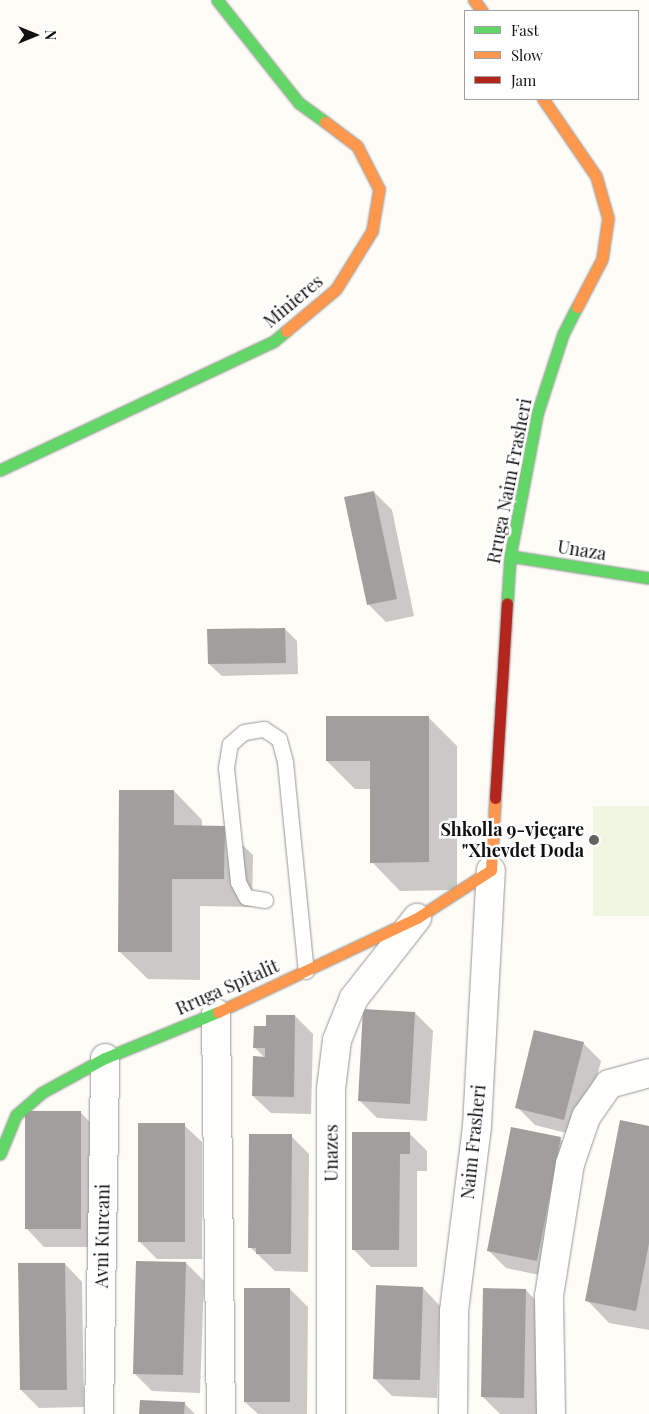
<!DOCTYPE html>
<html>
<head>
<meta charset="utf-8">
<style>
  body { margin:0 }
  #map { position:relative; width:649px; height:1414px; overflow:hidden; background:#fdfcf7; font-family:"Playfair Display",serif }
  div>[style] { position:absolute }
  .pitch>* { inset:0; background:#f0f6e1 }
  .shadow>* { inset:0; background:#0003 }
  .building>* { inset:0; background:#a19f9c }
  .roads { filter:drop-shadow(0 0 1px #979795) drop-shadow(0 0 1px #979795) }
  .lane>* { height:15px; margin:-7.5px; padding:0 7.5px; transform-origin:7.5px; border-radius:7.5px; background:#fffffe }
  .street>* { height:28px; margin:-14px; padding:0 14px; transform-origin:14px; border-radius:14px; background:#fffffe }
  .fast>* { height:11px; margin:-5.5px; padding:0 5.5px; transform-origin:5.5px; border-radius:5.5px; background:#63d668 }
  .slow>* { height:11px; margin:-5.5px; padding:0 5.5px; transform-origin:5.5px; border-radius:5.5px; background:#ff974d }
  .jam>* { height:11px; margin:-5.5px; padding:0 5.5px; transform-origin:5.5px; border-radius:5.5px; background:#b3261e }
  .dots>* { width:14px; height:14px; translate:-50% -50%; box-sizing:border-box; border:2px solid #fff; border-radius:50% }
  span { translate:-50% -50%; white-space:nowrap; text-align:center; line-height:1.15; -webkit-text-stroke:5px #fff; paint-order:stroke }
  .street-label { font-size:18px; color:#111 }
  .poi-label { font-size:18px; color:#111; font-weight:700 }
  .right { translate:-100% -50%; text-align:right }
  .legend { position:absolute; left:464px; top:10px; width:175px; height:90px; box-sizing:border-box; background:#fff; border:1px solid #a0a0a0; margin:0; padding:6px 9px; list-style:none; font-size:15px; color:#111 }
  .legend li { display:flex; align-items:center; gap:10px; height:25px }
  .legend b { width:25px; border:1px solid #a0a0a0 }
  .north { position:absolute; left:10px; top:10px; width:50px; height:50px; -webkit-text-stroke:4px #fff; paint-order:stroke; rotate:90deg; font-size:14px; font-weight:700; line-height:20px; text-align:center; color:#111 }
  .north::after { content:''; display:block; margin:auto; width:18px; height:22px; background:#111; clip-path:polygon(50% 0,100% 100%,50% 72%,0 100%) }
</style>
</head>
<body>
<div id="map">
  <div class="pitch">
    <i style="clip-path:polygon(593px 806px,649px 806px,649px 916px,593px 916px)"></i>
  </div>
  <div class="shadow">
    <i style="clip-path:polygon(374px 492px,392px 510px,414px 616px,386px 622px,368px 604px)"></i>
    <i style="clip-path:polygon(285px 629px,297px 641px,298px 674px,222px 676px,209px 664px)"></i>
    <i style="clip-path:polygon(428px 717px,457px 746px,457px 890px,400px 891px,372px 862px,372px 789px,355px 789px,327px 761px)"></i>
    <i style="clip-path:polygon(174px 791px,202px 820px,202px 827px,224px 827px,253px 855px,252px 907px,200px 906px,200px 980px,148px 979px,119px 951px)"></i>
    <i style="clip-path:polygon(415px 1013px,433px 1031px,427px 1121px,377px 1118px,359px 1100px)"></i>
    <i style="clip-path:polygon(295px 1016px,313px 1034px,311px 1114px,271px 1113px,253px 1096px,265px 1058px,254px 1047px,267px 1028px)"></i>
    <i style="clip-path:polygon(583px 1043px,601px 1061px,582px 1137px,535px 1125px,517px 1107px)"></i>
    <i style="clip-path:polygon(80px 1112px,98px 1130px,98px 1247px,44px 1247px,27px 1229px)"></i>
    <i style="clip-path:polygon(184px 1125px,202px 1142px,202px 1259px,157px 1259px,139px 1241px)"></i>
    <i style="clip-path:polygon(649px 1127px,649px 1330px,609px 1323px,587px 1300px)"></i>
    <i style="clip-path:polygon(409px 1133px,427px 1151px,427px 1171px,417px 1171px,417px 1267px,371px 1267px,353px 1249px)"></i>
    <i style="clip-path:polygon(291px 1136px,309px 1154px,308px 1272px,275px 1271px,250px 1247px)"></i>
    <i style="clip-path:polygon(560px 1139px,578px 1156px,554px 1278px,506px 1268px,488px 1250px)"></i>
    <i style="clip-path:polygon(186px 1263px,204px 1281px,200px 1393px,152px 1391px,134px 1373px)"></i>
    <i style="clip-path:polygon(65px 1264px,82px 1282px,84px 1407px,39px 1408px,21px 1390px)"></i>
    <i style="clip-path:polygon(423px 1288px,440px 1306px,437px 1398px,392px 1396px,374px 1378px)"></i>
    <i style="clip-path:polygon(290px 1289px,308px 1307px,307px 1414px,258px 1414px,245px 1402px)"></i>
    <i style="clip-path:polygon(526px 1290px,543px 1308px,542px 1414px,500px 1414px,483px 1397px)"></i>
    <i style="clip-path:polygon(184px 1403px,195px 1414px,141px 1414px)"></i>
  </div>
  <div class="building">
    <i style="clip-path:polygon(374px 491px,397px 599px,367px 605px,344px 497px)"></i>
    <i style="clip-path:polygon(285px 628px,286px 663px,208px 664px,207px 629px)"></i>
    <i style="clip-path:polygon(326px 716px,429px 716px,429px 862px,370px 863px,370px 761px,326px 761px)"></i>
    <i style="clip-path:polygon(119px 790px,174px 790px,174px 825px,225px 826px,224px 879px,172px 879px,172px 952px,118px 952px)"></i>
    <i style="clip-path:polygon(363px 1009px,415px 1012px,410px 1104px,358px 1101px)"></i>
    <i style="clip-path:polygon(266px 1015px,295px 1015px,294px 1097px,252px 1096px,253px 1056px,265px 1057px,265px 1048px,253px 1048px,254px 1026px,266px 1026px)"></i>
    <i style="clip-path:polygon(534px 1030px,584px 1042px,564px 1120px,515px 1108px)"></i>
    <i style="clip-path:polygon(25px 1111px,81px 1111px,81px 1229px,25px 1229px)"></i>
    <i style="clip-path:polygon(620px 1120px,649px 1126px,649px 1243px,636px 1311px,585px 1301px)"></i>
    <i style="clip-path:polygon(138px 1123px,185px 1123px,185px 1242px,138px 1242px)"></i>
    <i style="clip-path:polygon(511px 1127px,561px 1137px,537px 1261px,487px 1251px)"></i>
    <i style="clip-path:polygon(352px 1132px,410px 1132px,410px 1154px,400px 1154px,399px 1250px,352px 1250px)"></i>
    <i style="clip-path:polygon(249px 1134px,292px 1134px,291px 1254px,256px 1254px,256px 1248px,248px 1248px)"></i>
    <i style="clip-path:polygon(136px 1261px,186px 1262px,183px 1375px,133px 1374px)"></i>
    <i style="clip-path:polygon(18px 1263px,65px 1263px,67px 1390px,20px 1390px)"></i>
    <i style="clip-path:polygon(376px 1285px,423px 1287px,420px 1380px,373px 1379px)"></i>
    <i style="clip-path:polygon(244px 1288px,290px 1288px,290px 1402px,244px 1402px)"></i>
    <i style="clip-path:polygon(483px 1288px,526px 1289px,524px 1398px,481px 1397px)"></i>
    <i style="clip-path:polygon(140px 1400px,185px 1402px,184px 1414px,139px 1414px)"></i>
  </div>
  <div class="roads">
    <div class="lane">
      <i style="left:265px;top:900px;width:19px;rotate:-171deg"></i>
      <i style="left:246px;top:897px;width:17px;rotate:-118deg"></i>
      <i style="left:238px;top:882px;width:115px;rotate:-96deg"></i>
      <i style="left:226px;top:768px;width:24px;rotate:-81deg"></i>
      <i style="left:230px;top:744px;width:18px;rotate:-41deg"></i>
      <i style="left:244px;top:732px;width:20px;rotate:-9deg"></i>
      <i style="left:264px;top:729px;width:18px;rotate:34deg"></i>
      <i style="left:279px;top:739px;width:24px;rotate:75deg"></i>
      <i style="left:285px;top:762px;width:210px;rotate:84.3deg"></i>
    </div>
    <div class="street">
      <i style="left:216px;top:1013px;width:401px;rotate:89.3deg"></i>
      <i style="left:99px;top:1414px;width:356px;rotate:-89deg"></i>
      <i style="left:331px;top:1414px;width:325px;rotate:-90deg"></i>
      <i style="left:331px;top:1089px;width:49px;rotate:-83deg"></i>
      <i style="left:337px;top:1040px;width:45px;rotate:-68deg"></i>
      <i style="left:354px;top:998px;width:102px;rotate:-51.8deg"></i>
      <i style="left:453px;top:1414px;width:103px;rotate:-89.4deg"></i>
      <i style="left:454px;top:1311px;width:186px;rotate:-82.9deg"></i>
      <i style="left:477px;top:1126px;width:256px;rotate:-86.9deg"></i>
      <i style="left:551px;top:1414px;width:118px;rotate:-91deg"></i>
      <i style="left:549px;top:1296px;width:134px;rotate:-81deg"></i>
      <i style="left:570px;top:1164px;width:50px;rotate:-71.2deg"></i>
      <i style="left:586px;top:1117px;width:40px;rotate:-55.1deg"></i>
      <i style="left:609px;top:1084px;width:41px;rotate:-15.4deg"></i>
    </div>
    <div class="fast">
      <i style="left:217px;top:0;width:132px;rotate:51.5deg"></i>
      <i style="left:299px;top:103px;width:32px;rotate:36deg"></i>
      <i style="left:0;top:470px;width:303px;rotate:-25.2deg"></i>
      <i style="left:274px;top:341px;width:16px;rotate:-40deg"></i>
      <i style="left:510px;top:556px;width:141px;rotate:9deg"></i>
      <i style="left:507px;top:603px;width:47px;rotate:-86.3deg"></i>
      <i style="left:510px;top:556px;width:145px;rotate:-79.2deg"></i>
      <i style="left:537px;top:414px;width:84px;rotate:-72deg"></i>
      <i style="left:563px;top:334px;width:30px;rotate:-63deg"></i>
      <i style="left:0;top:1154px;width:42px;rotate:-67.7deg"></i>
      <i style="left:16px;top:1115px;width:33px;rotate:-41deg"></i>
      <i style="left:41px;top:1093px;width:73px;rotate:-28.7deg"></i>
      <i style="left:105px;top:1058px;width:122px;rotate:-22.2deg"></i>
    </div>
    <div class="slow">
      <i style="left:474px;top:0;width:14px;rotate:54deg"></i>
      <i style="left:543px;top:99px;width:93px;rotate:55.5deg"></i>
      <i style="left:596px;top:176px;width:44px;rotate:74.1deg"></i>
      <i style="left:608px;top:218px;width:41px;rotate:98.3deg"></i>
      <i style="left:602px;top:259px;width:54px;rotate:117.5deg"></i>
      <i style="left:286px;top:331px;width:65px;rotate:-40deg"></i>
      <i style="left:336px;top:289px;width:68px;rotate:-58.2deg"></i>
      <i style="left:372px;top:231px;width:43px;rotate:-80.5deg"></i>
      <i style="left:379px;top:189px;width:48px;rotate:-117.1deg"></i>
      <i style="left:357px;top:146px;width:40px;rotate:-143deg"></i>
      <i style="left:218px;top:1012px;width:220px;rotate:-25.3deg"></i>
      <i style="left:417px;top:918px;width:88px;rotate:-33deg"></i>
      <i style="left:491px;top:870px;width:72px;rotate:-86.8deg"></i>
    </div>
    <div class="jam">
      <i style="left:495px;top:798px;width:195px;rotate:-86.5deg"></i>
    </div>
  </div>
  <div class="dots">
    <i style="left:594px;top:840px;background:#646362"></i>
  </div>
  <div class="street-label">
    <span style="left:293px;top:301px;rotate:-40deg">Minieres</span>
    <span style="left:509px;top:481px;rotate:-79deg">Rruga Naim Frasheri</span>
    <span style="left:582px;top:550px;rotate:9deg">Unaza</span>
    <span style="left:227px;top:987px;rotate:-24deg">Rruga Spitalit</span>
    <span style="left:473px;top:1142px;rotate:-84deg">Naim Frasheri</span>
    <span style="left:331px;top:1153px;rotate:-90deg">Unazes</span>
    <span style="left:102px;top:1236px;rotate:-89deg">Avni Kurcani</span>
  </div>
  <div class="poi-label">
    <span class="right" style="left:584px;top:840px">Shkolla 9-vjeçare<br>"Xhevdet Doda</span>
  </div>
  <ul class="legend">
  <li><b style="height:6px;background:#63d668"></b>Fast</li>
  <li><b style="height:6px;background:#ff974d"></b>Slow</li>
  <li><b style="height:6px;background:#b3261e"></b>Jam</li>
  </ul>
  <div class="north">N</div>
</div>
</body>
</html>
